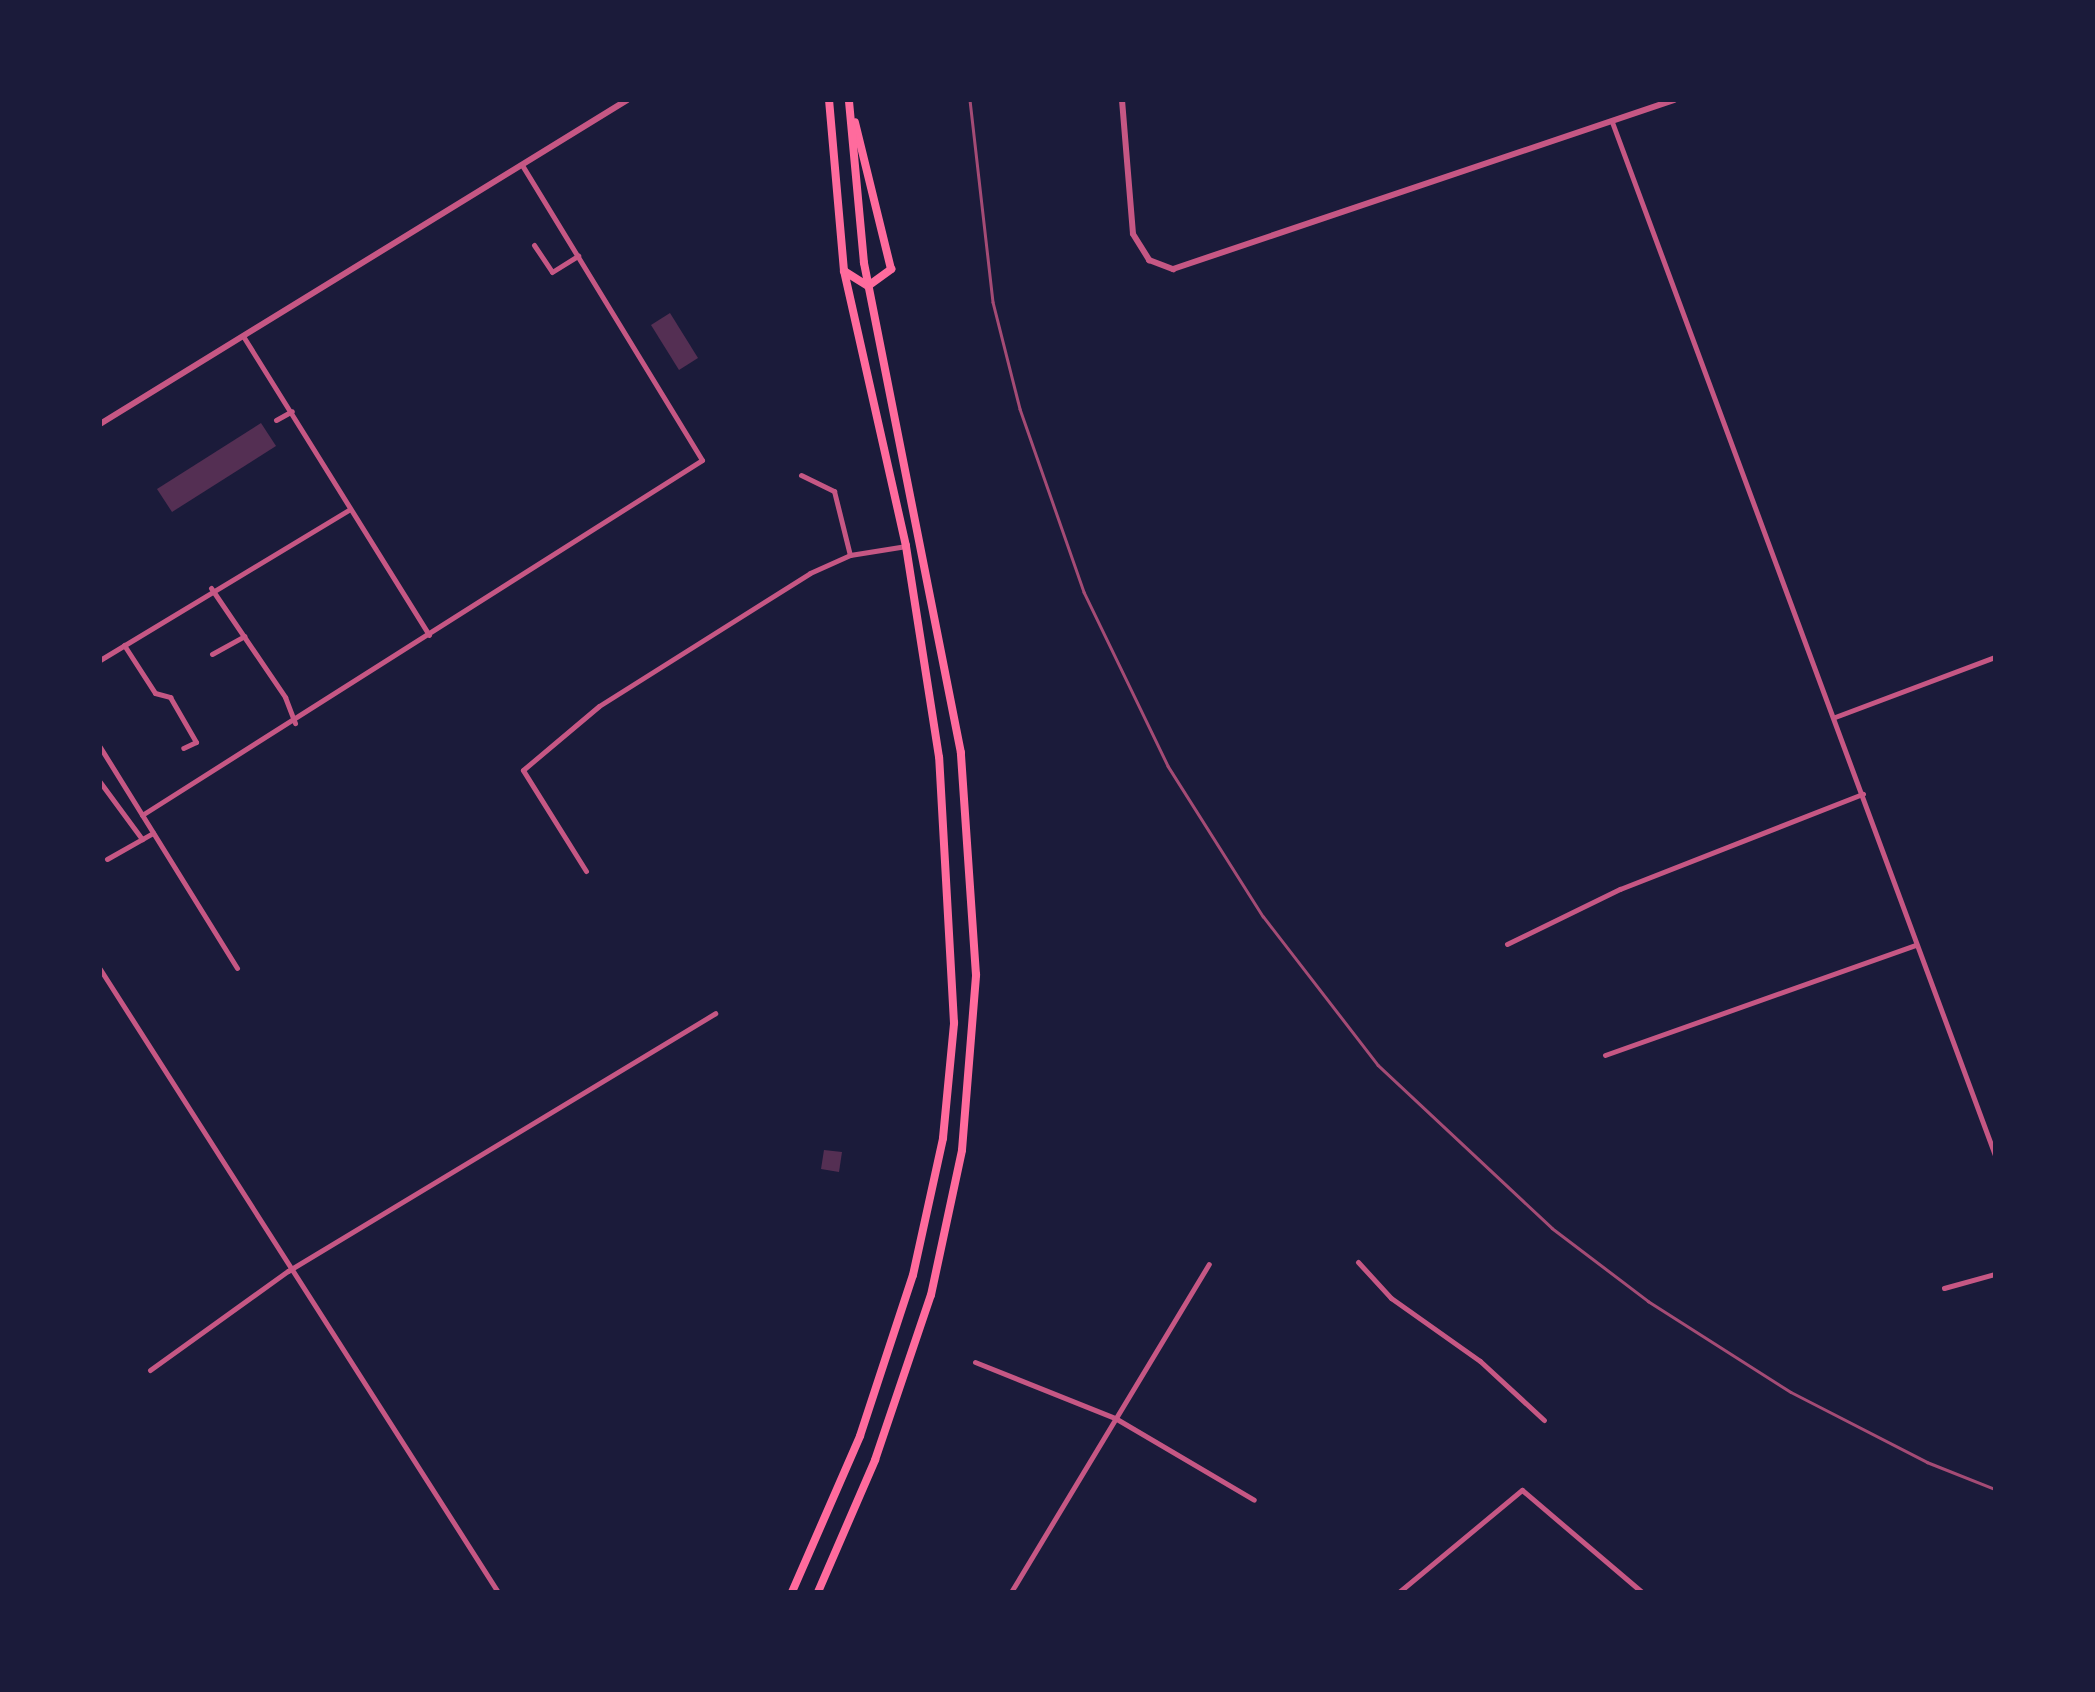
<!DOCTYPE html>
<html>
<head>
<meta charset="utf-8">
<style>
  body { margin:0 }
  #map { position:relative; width:2095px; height:1692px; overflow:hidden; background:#1b1b3a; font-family:Montserrat,sans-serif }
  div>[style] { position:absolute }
  .building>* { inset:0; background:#542f53 }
  .minor>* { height:5px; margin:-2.5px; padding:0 2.5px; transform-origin:2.5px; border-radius:2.5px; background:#c65784 }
  .tertiary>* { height:6px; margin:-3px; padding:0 3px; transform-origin:3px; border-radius:3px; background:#c65784 }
  .trunk>* { height:8px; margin:-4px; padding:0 4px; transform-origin:4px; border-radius:4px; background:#ff6b9d }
  .rail>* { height:2.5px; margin:-1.25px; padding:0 1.25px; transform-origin:1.25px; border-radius:1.25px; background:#a44b75 }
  span { translate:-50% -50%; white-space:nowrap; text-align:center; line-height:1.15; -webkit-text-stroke:9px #1b1b3a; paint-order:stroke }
  .frame { position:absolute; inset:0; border:102px solid #1b1b3a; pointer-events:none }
</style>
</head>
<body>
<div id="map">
  <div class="building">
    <i style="clip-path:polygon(670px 313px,698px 358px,679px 370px,651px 325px)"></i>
    <i style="clip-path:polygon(261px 423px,276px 446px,172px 512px,157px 489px)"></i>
    <i style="clip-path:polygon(824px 1150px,842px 1152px,839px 1172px,821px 1169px)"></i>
  </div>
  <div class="minor">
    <i style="left:1612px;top:122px;width:1102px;rotate:69.66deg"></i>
    <i style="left:534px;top:245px;width:32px;rotate:56deg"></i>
    <i style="left:552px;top:272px;width:31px;rotate:-32deg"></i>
    <i style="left:243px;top:336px;width:352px;rotate:58.1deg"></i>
    <i style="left:276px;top:420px;width:18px;rotate:-29deg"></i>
    <i style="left:801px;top:475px;width:37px;rotate:26deg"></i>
    <i style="left:834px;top:491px;width:66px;rotate:76deg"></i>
    <i style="left:211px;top:588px;width:132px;rotate:55.8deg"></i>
    <i style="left:285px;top:697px;width:28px;rotate:69deg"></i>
    <i style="left:124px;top:645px;width:57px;rotate:57.1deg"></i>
    <i style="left:155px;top:693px;width:16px;rotate:15deg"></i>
    <i style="left:170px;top:697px;width:52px;rotate:60deg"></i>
    <i style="left:196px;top:742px;width:14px;rotate:155deg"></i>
    <i style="left:212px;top:654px;width:37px;rotate:-29deg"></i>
    <i style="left:100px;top:660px;width:292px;rotate:-31.1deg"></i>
    <i style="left:1835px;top:717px;width:171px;rotate:-20.6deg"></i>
    <i style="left:100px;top:747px;width:260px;rotate:58.2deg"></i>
    <i style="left:100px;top:782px;width:71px;rotate:53.6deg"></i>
    <i style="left:142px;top:815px;width:663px;rotate:-32.37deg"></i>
    <i style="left:702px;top:460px;width:346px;rotate:-121.4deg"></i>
    <i style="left:107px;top:859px;width:53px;rotate:-29.5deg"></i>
    <i style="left:586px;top:871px;width:119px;rotate:-122deg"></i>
    <i style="left:523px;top:770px;width:99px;rotate:-40.1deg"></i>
    <i style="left:599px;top:706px;width:249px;rotate:-32.2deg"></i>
    <i style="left:810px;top:573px;width:44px;rotate:-24.2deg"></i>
    <i style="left:850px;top:555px;width:57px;rotate:-9.1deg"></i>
    <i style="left:1507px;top:944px;width:126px;rotate:-26deg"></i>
    <i style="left:1620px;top:889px;width:261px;rotate:-21.4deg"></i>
    <i style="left:100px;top:969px;width:739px;rotate:57.43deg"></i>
    <i style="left:1605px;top:1055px;width:329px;rotate:-19.5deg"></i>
    <i style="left:1358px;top:1262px;width:49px;rotate:47.5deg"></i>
    <i style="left:1391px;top:1298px;width:109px;rotate:35.3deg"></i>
    <i style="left:1480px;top:1361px;width:87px;rotate:42.7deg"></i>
    <i style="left:1944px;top:1288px;width:53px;rotate:-15.4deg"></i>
    <i style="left:975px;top:1362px;width:151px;rotate:21.8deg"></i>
    <i style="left:1115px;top:1418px;width:161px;rotate:30.5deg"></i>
    <i style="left:150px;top:1370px;width:170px;rotate:-35.7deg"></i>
    <i style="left:288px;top:1271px;width:499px;rotate:-31.1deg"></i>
    <i style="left:1011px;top:1592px;width:383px;rotate:-58.9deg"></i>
    <i style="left:1399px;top:1592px;width:160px;rotate:-39.7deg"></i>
    <i style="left:1522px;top:1490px;width:157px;rotate:40.4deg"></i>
  </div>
  <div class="tertiary">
    <i style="left:1122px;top:100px;width:134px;rotate:85.3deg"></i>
    <i style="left:1133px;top:234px;width:31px;rotate:58deg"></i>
    <i style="left:1149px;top:260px;width:26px;rotate:21deg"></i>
    <i style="left:1173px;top:269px;width:529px;rotate:-18.64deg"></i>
    <i style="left:100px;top:424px;width:619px;rotate:-31.58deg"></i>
  </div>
  <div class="trunk">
    <i style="left:844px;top:271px;width:28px;rotate:32deg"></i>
    <i style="left:868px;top:286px;width:29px;rotate:-36deg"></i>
    <i style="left:891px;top:269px;width:151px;rotate:-103.8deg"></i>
    <i style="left:792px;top:1592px;width:170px;rotate:-66.4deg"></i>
    <i style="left:860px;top:1436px;width:169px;rotate:-71.8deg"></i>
    <i style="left:913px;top:1275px;width:140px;rotate:-77.6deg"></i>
    <i style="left:943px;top:1138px;width:116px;rotate:-84.5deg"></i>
    <i style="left:954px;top:1023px;width:266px;rotate:-93.2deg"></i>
    <i style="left:939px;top:757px;width:214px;rotate:-98.9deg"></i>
    <i style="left:906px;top:546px;width:282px;rotate:-102.7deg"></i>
    <i style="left:844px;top:271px;width:172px;rotate:-95deg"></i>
    <i style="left:818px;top:1592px;width:144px;rotate:-66.6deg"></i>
    <i style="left:875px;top:1460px;width:174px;rotate:-71.3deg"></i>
    <i style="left:931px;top:1295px;width:148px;rotate:-77.9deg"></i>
    <i style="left:962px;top:1150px;width:176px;rotate:-85.4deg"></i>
    <i style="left:976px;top:975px;width:223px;rotate:-93.9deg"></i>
    <i style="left:961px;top:753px;width:500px;rotate:-101.2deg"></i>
    <i style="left:864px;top:263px;width:164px;rotate:-95.3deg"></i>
  </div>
  <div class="rail">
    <i style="left:970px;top:100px;width:203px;rotate:83.5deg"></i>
    <i style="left:993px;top:302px;width:110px;rotate:75.8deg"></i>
    <i style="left:1020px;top:409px;width:194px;rotate:70.7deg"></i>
    <i style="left:1084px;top:592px;width:193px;rotate:64.2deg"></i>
    <i style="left:1168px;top:766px;width:178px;rotate:57.7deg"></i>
    <i style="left:1263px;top:916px;width:188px;rotate:52.3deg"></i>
    <i style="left:1378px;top:1065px;width:238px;rotate:43.1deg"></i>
    <i style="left:1552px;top:1228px;width:121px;rotate:37.2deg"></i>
    <i style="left:1648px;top:1301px;width:169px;rotate:32.5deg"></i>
    <i style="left:1791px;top:1392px;width:153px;rotate:27.2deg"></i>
    <i style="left:1927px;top:1462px;width:73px;rotate:21.7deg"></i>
  </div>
  <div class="frame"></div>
</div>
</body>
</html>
